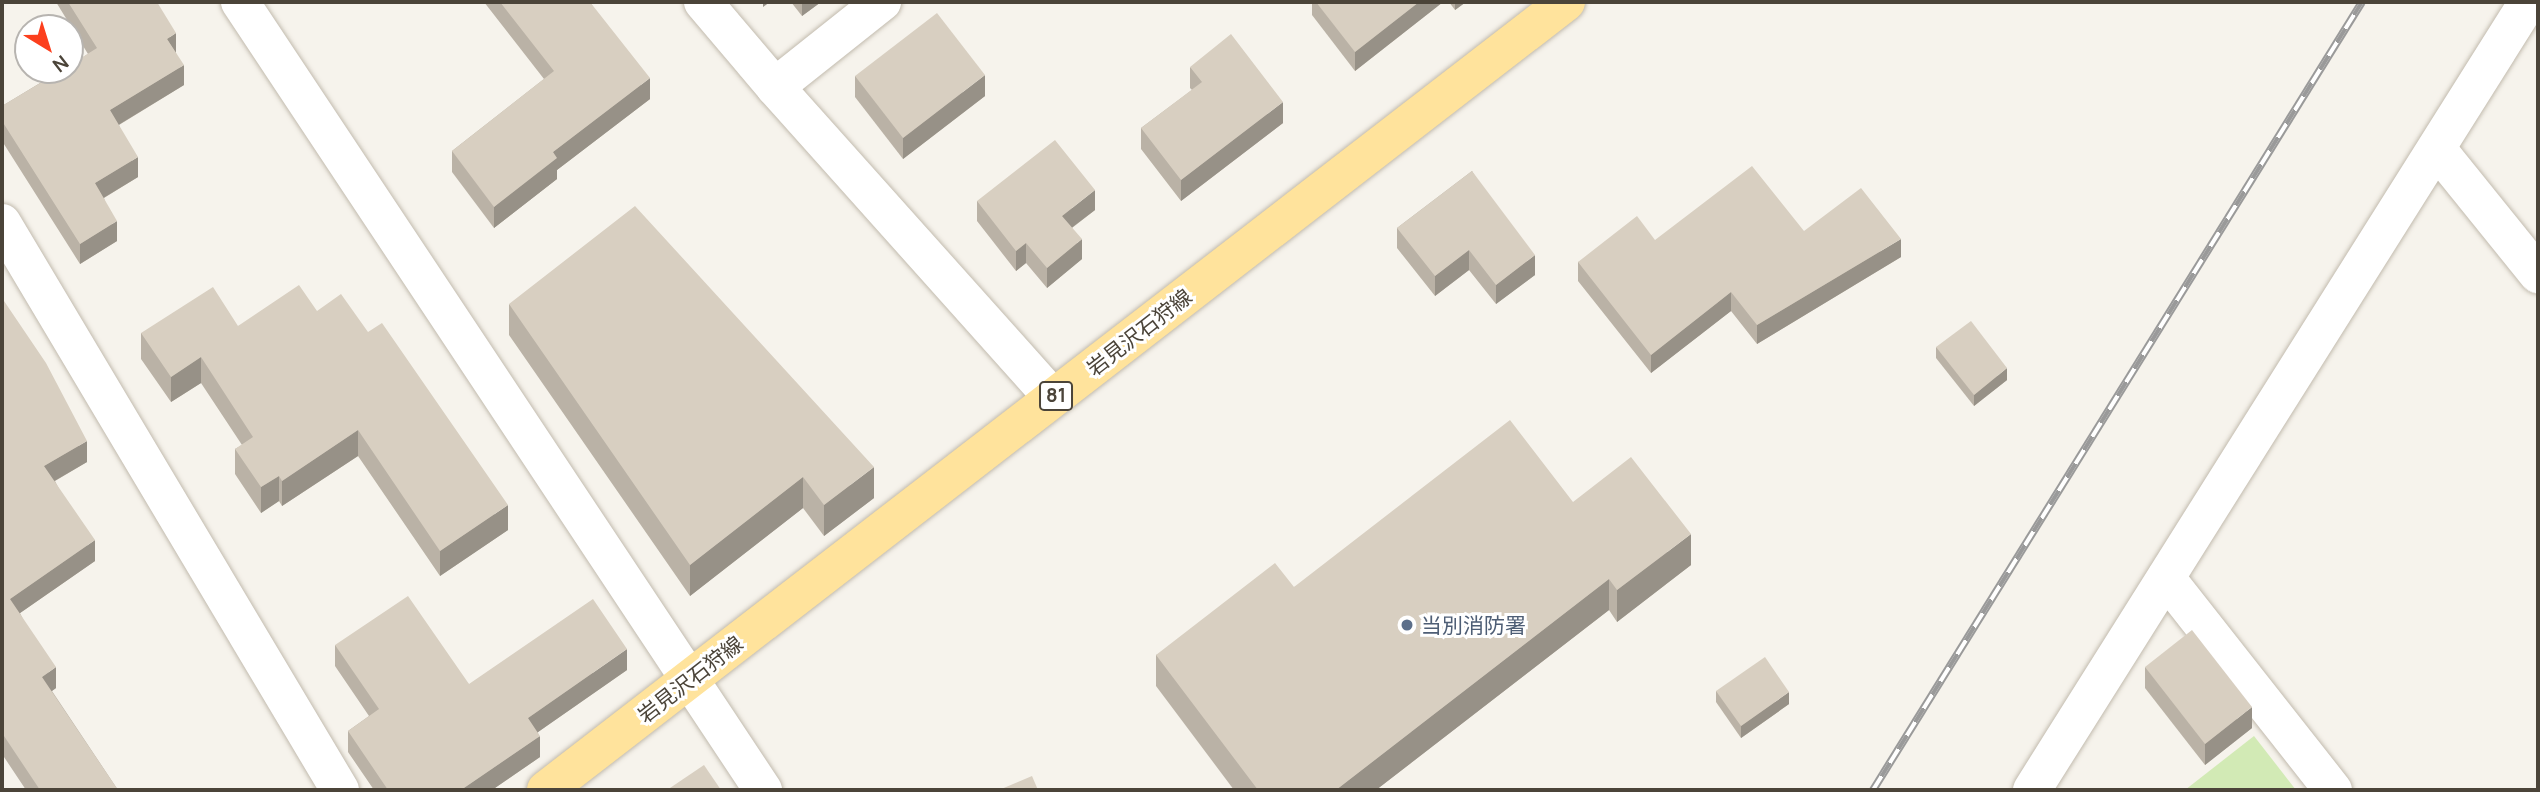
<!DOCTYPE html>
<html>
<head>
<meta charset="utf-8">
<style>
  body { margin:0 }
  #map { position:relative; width:2540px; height:792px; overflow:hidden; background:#f6f3ec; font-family:Manrope,"Noto Sans JP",sans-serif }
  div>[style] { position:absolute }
  .green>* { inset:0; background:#d2eab5 }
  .roads { filter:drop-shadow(0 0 2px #c2bbae) drop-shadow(0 0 2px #c2bbae) }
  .minor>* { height:38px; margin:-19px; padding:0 19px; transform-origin:19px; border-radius:19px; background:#fff }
  .primary>* { height:38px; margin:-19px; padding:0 19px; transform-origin:19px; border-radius:19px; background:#ffe39c }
  .rail>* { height:8px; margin-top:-4px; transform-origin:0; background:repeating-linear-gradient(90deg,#fff 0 16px,#9a9a9a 0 32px); box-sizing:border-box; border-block:2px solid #9a9a9a }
  .wall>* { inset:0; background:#bab2a6 }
  .shaded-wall>* { inset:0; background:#979187 }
  .building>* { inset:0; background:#d8cfc1 }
  .dots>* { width:19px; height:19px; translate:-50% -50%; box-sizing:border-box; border:4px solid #fff; border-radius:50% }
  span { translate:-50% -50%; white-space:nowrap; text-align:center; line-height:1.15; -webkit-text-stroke:6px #fff; paint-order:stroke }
  .shield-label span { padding:2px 5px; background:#fff; border:2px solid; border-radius:5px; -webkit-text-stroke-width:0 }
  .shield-label { font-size:19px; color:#4b4439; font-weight:700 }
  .street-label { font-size:21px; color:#4b4439 }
  .service-label { font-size:21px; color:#4e5e75 }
  .left { translate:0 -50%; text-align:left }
  .frame { position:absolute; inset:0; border:4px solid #4b4439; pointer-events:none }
  .north { position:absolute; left:14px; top:14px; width:70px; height:70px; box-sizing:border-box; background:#fff; border:2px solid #b7b4b0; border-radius:50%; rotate:142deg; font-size:19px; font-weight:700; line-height:28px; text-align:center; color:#4b4439 }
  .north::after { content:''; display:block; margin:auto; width:24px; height:32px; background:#fc3f1d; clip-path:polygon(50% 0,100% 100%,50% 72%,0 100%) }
</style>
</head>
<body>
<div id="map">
  <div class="green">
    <i style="clip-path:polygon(2254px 736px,2296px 790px,2185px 790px)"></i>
  </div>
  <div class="roads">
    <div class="minor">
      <i style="left:240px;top:2px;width:946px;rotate:56.43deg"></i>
      <i style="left:703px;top:2px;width:111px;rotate:49.7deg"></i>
      <i style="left:775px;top:87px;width:417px;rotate:48.2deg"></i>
      <i style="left:775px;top:87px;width:137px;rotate:-38.5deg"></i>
      <i style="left:2437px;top:149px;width:161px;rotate:51.1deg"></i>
      <i style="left:2px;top:223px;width:660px;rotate:59.2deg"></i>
      <i style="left:2166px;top:578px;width:270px;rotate:51.8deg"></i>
      <i style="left:2032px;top:790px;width:931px;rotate:-57.81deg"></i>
    </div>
    <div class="primary">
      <i style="left:546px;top:790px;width:1289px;rotate:-37.69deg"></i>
    </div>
  </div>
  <div class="rail">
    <i style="left:1873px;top:790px;width:927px;rotate:-58.18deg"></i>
  </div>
  <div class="wall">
    <i style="clip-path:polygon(56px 2px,157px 2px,176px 53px,184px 85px,119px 125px,138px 177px,104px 198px,117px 241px,80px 264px,2px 141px,2px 106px,88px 54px)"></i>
    <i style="clip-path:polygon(484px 2px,590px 2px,650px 99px,557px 170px,557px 179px,494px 228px,452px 172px,452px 151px,544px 79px)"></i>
    <i style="clip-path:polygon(791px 2px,821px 2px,802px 16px)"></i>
    <i style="clip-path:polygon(1312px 2px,1443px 2px,1355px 71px,1312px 15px)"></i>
    <i style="clip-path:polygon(1449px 2px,1466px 2px,1455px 10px)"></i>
    <i style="clip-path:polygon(1190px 67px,1283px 123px,1181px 201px,1141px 149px,1141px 128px,1192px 90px,1190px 88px)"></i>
    <i style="clip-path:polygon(855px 76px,985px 96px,903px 159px,855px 97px)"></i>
    <i style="clip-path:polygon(1472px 171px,1535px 275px,1496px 304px,1469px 270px,1435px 296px,1397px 248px,1397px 228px)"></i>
    <i style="clip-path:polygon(977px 201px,1095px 210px,1072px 228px,1082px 259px,1047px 288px,1026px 263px,1016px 271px,977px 221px)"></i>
    <i style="clip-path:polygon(1804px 231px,1901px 257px,1757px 344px,1731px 311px,1651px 373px,1578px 281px,1578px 262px,1655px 240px)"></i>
    <i style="clip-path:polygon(2px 298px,87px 462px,55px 481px,95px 561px,20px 613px,56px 688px,52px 691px,118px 790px,26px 790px,2px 754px)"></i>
    <i style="clip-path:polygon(509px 304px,874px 498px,824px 536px,803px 508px,690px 596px,509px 335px)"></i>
    <i style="clip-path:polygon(317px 311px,508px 530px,440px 576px,358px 456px,282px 506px,279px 501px,261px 513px,235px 474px,235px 449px,242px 445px,201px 383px,171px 402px,141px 359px,141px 333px,238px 326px)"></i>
    <i style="clip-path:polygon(1936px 347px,2007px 380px,1974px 406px,1936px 358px)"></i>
    <i style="clip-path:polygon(1573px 502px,1691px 565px,1617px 622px,1609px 610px,1376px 790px,1234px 790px,1156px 686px,1156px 655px,1294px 587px)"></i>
    <i style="clip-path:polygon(335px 645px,469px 684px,627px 670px,538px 732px,540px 757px,492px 790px,374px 790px,348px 752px,348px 731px,369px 716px,335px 666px)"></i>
    <i style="clip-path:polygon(2145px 667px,2252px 728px,2205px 765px,2145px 688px)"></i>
    <i style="clip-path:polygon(1716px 691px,1789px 704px,1741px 738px,1716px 702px)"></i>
  </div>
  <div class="shaded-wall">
    <i style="clip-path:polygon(763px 2px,770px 2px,763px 7px)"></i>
    <i style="clip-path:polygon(802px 2px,821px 2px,802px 16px)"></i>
    <i style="clip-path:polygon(1419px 2px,1443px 2px,1355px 71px,1355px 52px)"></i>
    <i style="clip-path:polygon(1455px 2px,1466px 2px,1455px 10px)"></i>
    <i style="clip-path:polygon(176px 33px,176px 53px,167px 39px)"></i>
    <i style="clip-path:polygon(184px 65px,184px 85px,110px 130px,110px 110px)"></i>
    <i style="clip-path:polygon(985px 75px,985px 96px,903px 159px,903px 138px)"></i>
    <i style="clip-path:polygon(650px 78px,650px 99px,557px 170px,557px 179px,494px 228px,494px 207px,553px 152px)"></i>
    <i style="clip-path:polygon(1283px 102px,1283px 123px,1181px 201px,1181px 180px)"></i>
    <i style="clip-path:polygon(138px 157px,138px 177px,95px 203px,95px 183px)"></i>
    <i style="clip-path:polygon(1095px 190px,1095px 210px,1062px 235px,1062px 216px)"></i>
    <i style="clip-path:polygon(117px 221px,117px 241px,80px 264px,80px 244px)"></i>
    <i style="clip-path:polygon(1082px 239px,1082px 259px,1047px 288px,1047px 268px)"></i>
    <i style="clip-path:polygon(1901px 239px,1901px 257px,1757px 344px,1757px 325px)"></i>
    <i style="clip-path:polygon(1026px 243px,1026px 263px,1016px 271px,1016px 251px)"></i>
    <i style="clip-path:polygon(1469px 250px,1469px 270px,1435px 296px,1435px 276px)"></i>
    <i style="clip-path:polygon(1535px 255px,1535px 275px,1496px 304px,1496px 285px)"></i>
    <i style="clip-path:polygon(1731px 292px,1731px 311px,1651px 373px,1651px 355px)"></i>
    <i style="clip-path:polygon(201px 357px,201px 383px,171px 402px,171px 377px)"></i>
    <i style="clip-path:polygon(2007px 368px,2007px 380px,1974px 406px,1974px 395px)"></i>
    <i style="clip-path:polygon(358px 430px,358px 456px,282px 506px,282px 481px)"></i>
    <i style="clip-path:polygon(87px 441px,87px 462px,44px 487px,44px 466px)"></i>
    <i style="clip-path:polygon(874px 467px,874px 498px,824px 536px,824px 505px)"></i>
    <i style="clip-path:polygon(279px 476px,279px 501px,261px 513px,261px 487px)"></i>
    <i style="clip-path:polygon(803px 477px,803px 508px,690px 596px,690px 565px)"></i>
    <i style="clip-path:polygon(508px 505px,508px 530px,440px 576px,440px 551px)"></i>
    <i style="clip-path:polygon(1691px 534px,1691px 565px,1617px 622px,1617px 590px)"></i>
    <i style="clip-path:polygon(95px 540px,95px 561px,10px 620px,10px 599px)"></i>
    <i style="clip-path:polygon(1609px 579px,1609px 610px,1376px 790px,1336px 790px)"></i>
    <i style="clip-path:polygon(627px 649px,627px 670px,528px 739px,528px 718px)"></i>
    <i style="clip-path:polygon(56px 667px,56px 688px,42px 698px,42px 677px)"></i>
    <i style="clip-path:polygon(1789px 692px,1789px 704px,1741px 738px,1741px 726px)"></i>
    <i style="clip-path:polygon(2252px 707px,2252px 728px,2205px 765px,2205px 744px)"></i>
    <i style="clip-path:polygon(540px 736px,540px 757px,492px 790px,461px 790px)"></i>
  </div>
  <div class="building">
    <i style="clip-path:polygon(68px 2px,157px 2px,176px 33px,167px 39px,184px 65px,110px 110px,138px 157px,95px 183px,117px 221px,80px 244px,2px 121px,2px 106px,62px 70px,70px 70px,70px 65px,97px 48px)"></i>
    <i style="clip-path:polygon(500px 2px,590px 2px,650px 78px,553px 152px,557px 158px,494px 207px,452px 151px,554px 71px)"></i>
    <i style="clip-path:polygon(1316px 2px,1419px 2px,1355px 52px)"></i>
    <i style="clip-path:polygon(937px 13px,985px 75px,903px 138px,855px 76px)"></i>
    <i style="clip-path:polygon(1231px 34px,1283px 102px,1181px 180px,1141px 128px,1202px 82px,1190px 67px)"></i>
    <i style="clip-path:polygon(1055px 140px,1095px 190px,1062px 216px,1082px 239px,1047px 268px,1026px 243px,1016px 251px,977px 201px)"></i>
    <i style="clip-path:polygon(1752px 166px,1804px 231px,1861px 188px,1901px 239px,1757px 325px,1731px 292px,1651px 355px,1578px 262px,1637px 216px,1655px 240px)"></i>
    <i style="clip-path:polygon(1472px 171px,1535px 255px,1496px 285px,1469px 250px,1435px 276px,1397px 228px)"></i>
    <i style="clip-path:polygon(635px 206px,874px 467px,824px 505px,803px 477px,690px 565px,509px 304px)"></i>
    <i style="clip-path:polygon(299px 285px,317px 311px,341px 294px,368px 332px,382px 323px,508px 505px,440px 551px,358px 430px,282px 481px,279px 476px,261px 487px,235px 449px,253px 437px,201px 357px,171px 377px,141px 333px,213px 287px,238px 326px)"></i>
    <i style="clip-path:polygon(2px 298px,46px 363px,87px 441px,44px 466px,95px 540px,10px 599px,56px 667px,42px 677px,118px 790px,40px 790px,2px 733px)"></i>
    <i style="clip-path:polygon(1971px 321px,2007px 368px,1974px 395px,1936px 347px)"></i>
    <i style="clip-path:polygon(1510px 420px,1573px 502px,1631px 457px,1691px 534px,1617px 590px,1609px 579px,1336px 790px,1258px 790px,1156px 655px,1275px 563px,1294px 587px)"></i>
    <i style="clip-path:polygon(408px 596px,469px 684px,593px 599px,627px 649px,528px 718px,540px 736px,461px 790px,388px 790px,348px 731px,379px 709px,335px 645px)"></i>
    <i style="clip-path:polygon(2192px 630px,2252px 707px,2205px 744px,2145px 667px)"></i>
    <i style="clip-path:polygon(1765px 657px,1789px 692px,1741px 726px,1716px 691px)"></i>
    <i style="clip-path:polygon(704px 765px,721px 790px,667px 790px)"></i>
    <i style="clip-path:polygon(1032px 776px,1038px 790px,999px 790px)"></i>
  </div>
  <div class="dots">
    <i style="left:1407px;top:625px;background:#5c6f8a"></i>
  </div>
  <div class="shield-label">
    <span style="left:1056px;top:396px">81</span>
  </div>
  <div class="street-label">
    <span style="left:1139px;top:332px;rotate:-38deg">岩見沢石狩線</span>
    <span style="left:690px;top:679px;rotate:-38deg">岩見沢石狩線</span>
  </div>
  <div class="service-label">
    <span class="left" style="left:1421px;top:625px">当別消防署</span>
  </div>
  <div class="frame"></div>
  <div class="north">N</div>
</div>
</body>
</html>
